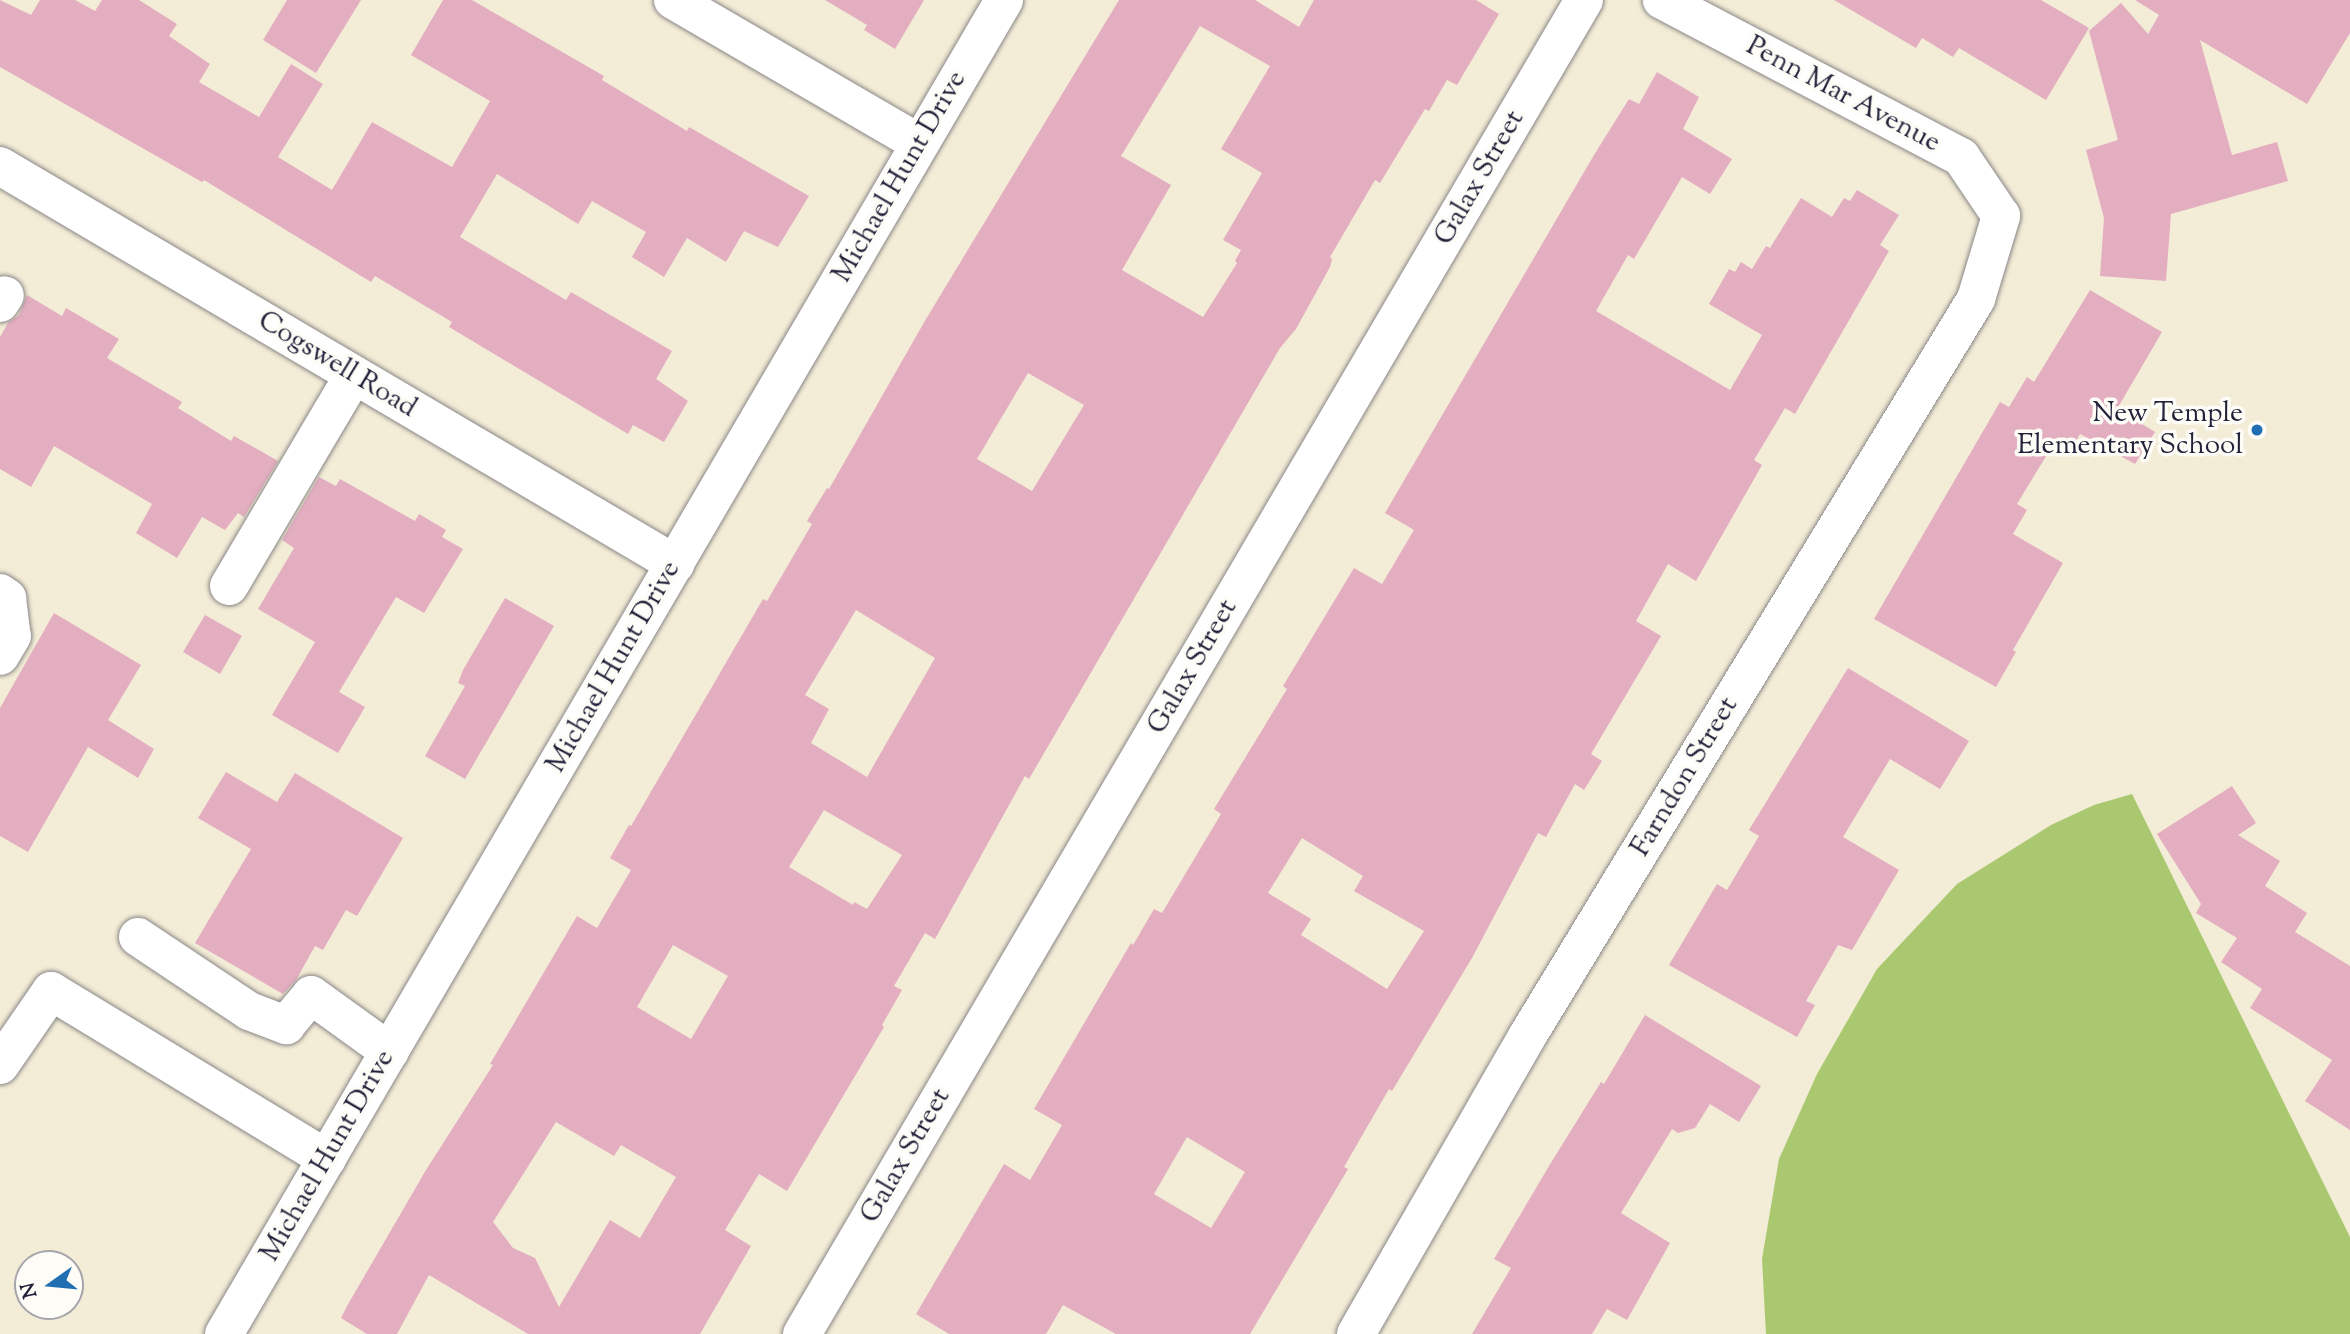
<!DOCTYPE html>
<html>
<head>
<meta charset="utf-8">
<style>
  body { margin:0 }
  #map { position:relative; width:2350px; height:1334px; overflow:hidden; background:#f3ecd6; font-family:"Sorts Mill Goudy",serif }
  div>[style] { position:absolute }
  .green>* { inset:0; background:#a9c870 }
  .building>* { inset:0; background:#e4aec1 }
  .roads { filter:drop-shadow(0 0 2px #8a8788) drop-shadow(0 0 2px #8a8788) }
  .minor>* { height:38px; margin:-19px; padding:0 19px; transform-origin:19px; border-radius:19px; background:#fff }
  .dots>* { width:19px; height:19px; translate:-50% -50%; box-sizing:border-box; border:4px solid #fdfcf7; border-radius:50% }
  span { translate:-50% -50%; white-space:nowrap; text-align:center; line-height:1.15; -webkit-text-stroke:7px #fdfcf7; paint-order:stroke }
  .street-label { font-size:28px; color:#22223b }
  .poi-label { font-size:28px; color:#22223b }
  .right { translate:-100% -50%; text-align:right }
  .north { position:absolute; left:14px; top:1250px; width:70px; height:70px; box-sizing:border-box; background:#fdfcf7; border:2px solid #a5a5ac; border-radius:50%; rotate:255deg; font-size:19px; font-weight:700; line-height:28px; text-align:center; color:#22223b }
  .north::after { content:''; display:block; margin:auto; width:24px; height:32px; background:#1f6fb2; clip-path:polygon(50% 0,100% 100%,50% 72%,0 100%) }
</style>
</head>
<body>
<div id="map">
  <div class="green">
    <i style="clip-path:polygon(2132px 794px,2350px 1237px,2350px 1334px,1766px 1334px,1762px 1259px,1779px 1159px,1817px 1074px,1877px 969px,1957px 884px,2051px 825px,2094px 805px)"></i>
  </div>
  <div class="building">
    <i style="clip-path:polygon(0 0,31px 15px,40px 0,75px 0,95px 11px,102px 0,139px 0,177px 24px,169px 36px,210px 64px,199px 82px,259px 117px,291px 64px,323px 84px,278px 157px,332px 190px,372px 122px,452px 167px,490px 101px,411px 55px,443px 0,472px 0,604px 76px,602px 80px,687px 131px,689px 127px,809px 196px,778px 247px,744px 231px,726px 262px,687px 238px,664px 277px,632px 257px,646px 232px,592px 201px,578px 224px,497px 174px,460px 237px,566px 300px,571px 292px,672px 351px,656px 379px,688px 401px,664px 442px,633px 425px,628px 434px,449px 327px,452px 322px,375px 276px,371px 282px,204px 180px,202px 182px,0 67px)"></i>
    <i style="clip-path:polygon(287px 0,361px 0,316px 73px,263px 40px)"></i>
    <i style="clip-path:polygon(825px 0,924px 0,895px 49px,864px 30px,867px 25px)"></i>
    <i style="clip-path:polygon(evenodd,1119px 0,1255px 0,1299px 27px,1314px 0,1476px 0,1499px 14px,1457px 85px,1447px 80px,1429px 111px,1425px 109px,1380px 183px,1375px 180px,1330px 257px,1332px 259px,1330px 267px,1296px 329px,1280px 348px,1029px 779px,1025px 776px,935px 939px,925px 933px,894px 986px,902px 990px,882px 1025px,884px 1027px,787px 1191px,759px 1174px,725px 1230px,751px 1246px,700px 1334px,528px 1334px,429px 1275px,397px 1334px,367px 1334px,341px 1318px,347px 1306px,426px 1170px,493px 1065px,490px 1064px,577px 916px,597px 928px,631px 870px,610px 858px,629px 825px,631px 826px,763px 599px,767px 601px,812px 524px,807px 521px,827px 488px,829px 489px,926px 319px,1119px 0,1200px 26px,1270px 66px,1221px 149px,1262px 173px,1223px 240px,1241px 250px,1235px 261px,1237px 263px,1203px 317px,1122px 270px,1171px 185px,1121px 156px,1200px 26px,1119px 0,1028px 373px,1084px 405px,1032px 491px,977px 459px,1028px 373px,1119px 0,856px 610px,935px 658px,867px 777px,811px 743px,829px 709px,805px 695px,856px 610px,1119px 0,824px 810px,902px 855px,867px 909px,854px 902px,853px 905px,789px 867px,824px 810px,1119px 0,673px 945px,728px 976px,691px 1039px,637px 1007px,673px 945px,1119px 0,556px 1122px,614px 1156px,621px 1145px,676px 1177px,640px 1238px,610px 1220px,559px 1307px,535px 1258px,513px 1248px,493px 1222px,556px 1122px)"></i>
    <i style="clip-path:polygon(1834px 0,2041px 0,2089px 28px,2046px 100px,1959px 48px,1953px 57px,1922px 38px,1916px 48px)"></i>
    <i style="clip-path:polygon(2135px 0,2350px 0,2350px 33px,2307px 104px,2200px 40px,2232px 155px,2277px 142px,2288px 181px,2171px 214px,2166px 281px,2100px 276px,2104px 218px,2086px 150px,2118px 140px,2089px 31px,2121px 3px,2148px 34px,2159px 15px)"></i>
    <i style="clip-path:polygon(evenodd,1657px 72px,1699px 97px,1683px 129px,1732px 159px,1710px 194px,1682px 177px,1634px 259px,1628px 255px,1596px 311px,1730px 390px,1762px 335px,1709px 304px,1729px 269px,1735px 272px,1741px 262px,1752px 269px,1766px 246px,1770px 248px,1801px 198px,1832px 217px,1844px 198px,1850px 201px,1857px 190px,1899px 215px,1880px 245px,1889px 251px,1795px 414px,1785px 408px,1754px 460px,1762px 465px,1696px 581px,1668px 564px,1636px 621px,1661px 636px,1591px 754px,1602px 761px,1584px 790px,1575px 784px,1546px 837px,1538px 833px,1472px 958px,1392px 1091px,1389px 1089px,1344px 1167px,1348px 1169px,1250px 1334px,1116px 1334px,1063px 1305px,1046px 1334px,949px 1334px,916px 1314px,1004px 1164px,1030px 1180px,1062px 1125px,1034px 1109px,1131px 943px,1133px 945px,1154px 909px,1162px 913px,1221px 814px,1214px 809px,1287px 689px,1283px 686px,1354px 568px,1382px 584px,1414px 530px,1385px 513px,1594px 155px,1629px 99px,1639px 104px,1657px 72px,1302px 838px,1363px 876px,1354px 891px,1424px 931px,1387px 989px,1301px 935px,1311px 919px,1268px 893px,1302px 838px,1657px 72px,1187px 1137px,1245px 1172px,1211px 1228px,1154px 1194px,1187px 1137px)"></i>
    <i style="clip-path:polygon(2090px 290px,2162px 332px,2117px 409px,2155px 432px,2135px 464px,2080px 434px,2073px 447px,2061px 440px,2058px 445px,2054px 443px,2017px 504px,2027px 510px,2013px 534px,2063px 563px,2013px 650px,2016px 652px,1996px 687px,1874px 619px,2000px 402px,2009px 407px,2027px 377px,2034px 382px)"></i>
    <i style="clip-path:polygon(27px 295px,62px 316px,66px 308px,119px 339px,107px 358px,182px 402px,178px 408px,231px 441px,234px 436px,278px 461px,244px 517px,238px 513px,225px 530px,202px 517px,177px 558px,136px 533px,152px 504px,54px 446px,31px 487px,0 469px,0 337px,8px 323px,19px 315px)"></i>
    <i style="clip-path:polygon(319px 477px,336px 486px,340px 479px,415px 521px,419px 514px,446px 530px,442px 537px,463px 549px,424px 613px,396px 597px,339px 692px,365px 707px,338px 753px,272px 715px,315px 642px,258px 609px,294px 548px,282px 540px)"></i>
    <i style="clip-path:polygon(505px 598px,554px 626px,465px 779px,425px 756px,465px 686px,458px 683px,463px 670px)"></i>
    <i style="clip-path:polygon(54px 613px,141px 665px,108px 720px,154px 749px,138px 778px,88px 747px,28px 852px,0 836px,0 708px)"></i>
    <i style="clip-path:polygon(205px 615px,242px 636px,220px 674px,183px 652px)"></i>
    <i style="clip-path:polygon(1848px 668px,1969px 741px,1940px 789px,1890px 759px,1843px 837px,1899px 870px,1852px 950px,1838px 945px,1806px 1001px,1815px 1005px,1797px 1037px,1669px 965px,1717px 884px,1727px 890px,1759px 836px,1749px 830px)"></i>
    <i style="clip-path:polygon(226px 772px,277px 802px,295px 773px,403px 838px,357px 916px,346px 910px,323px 950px,315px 946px,296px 980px,283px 994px,195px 943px,251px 849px,198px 818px)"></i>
    <i style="clip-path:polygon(2232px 786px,2256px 823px,2238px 835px,2280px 861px,2265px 886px,2307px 913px,2295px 932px,2350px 966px,2350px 1130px,2305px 1101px,2332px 1060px,2250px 1008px,2262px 989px,2221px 962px,2237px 938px,2196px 913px,2201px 904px,2157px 834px)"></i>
    <i style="clip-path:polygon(1645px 1015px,1761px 1086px,1739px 1122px,1710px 1104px,1695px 1128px,1678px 1133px,1672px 1129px,1621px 1213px,1670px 1243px,1627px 1320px,1607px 1309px,1592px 1334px,1472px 1334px,1511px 1268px,1494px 1259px,1549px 1166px,1601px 1082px,1604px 1084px)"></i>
  </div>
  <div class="roads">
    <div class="minor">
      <i style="left:673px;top:0;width:285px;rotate:30.2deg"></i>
      <i style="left:0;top:166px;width:784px;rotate:30.52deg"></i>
      <i style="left:0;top:303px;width:9px;rotate:-58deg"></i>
      <i style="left:229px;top:586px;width:245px;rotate:-59.4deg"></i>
      <i style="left:0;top:593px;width:9px;rotate:36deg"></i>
      <i style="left:7px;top:598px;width:38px;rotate:83deg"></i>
      <i style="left:12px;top:636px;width:23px;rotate:121deg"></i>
      <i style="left:138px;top:937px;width:133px;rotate:33.7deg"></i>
      <i style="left:249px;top:1011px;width:40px;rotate:21deg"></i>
      <i style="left:286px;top:1025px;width:39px;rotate:-50deg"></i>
      <i style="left:311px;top:995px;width:97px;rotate:35.8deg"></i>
      <i style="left:0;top:1065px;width:90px;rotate:-55.4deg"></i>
      <i style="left:51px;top:991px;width:323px;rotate:31.3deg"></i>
      <i style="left:224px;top:1334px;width:1545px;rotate:-59.68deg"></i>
      <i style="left:802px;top:1334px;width:1546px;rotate:-59.62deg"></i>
      <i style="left:1356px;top:1334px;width:345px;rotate:-60.1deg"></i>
      <i style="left:1528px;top:1035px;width:862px;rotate:-58.67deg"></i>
      <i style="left:1976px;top:299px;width:87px;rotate:-73.2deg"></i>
      <i style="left:2001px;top:216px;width:71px;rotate:-124.1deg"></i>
      <i style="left:1961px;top:157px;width:338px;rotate:-152.3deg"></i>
    </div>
  </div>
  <div class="dots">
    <i style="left:2257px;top:430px;background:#1f6fb2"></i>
  </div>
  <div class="street-label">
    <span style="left:1843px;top:95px;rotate:28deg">Penn Mar Avenue</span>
    <span style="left:900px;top:177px;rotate:-60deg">Michael Hunt Drive</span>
    <span style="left:1480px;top:178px;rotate:-60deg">Galax Street</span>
    <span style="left:337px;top:365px;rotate:31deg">Cogswell Road</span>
    <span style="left:614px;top:667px;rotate:-60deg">Michael Hunt Drive</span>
    <span style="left:1193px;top:667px;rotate:-60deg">Galax Street</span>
    <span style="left:1685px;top:777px;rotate:-59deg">Farndon Street</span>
    <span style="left:328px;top:1156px;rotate:-60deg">Michael Hunt Drive</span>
    <span style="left:906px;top:1156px;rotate:-60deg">Galax Street</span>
  </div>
  <div class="poi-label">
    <span class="right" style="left:2243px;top:430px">New Temple<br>Elementary School</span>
  </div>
  <div class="north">N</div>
</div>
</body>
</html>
